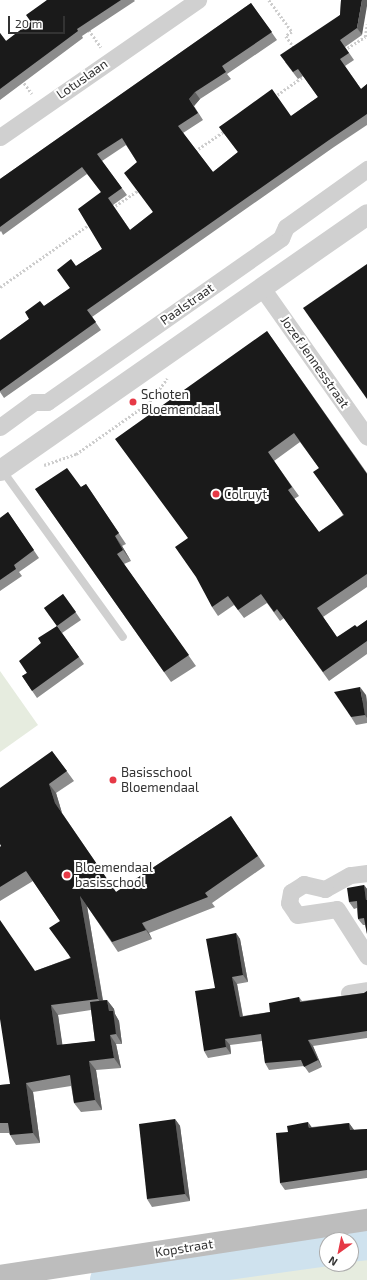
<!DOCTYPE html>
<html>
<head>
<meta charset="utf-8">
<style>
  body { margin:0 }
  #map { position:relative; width:367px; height:1280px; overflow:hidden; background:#fff; font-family:"Exo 2",sans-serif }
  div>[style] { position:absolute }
  .green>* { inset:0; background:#e6ecdf }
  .river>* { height:34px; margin:-17px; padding:0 17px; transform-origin:17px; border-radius:17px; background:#cfe2ee }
  .path>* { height:2.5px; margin-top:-1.25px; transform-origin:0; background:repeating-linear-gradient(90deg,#cdcdcd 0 2px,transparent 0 4px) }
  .service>* { height:8px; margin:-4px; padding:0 4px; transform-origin:4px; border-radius:4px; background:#d0d0d0 }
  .minor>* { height:17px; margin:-8.5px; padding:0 8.5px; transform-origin:8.5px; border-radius:8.5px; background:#d0d0d0 }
  .tertiary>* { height:21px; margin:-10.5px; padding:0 10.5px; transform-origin:10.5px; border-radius:10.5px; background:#d0d0d0 }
  .secondary>* { height:22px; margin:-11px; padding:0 11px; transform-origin:11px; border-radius:11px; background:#bdbdbd }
  .wall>* { inset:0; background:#8c8c8c }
  .shaded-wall>* { inset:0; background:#5f5f5f }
  .building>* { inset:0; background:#1a1a1a }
  .dots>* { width:11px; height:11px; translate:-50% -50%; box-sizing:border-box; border:2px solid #fff; border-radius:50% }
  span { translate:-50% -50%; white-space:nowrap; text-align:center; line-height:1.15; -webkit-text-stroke:4px #fff; paint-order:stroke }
  .street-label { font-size:13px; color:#333 }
  .poi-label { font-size:13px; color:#333 }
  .left { translate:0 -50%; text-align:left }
  .north { position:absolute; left:319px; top:1232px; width:40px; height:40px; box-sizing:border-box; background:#fff; border:1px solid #adadad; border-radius:50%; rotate:213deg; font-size:11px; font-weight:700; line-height:16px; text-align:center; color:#333 }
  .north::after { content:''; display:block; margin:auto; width:14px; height:18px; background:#e63946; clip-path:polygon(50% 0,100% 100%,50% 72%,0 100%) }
  .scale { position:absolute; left:8px; top:16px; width:57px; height:18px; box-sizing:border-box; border:2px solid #333; border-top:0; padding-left:5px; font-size:12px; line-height:14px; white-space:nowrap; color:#333; -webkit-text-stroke:3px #fff; paint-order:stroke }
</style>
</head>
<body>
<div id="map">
  <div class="green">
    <i style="clip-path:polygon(0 671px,38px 725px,0 752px)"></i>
    <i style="clip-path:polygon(367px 1243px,367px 1280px,118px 1280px,327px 1249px,327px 1264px,351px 1264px,351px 1245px)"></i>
  </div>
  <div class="river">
    <i style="left:351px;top:1245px;width:16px;rotate:-7deg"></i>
    <i style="left:107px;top:1280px;width:222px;rotate:-8deg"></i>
  </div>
  <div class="path">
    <i style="left:269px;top:0;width:39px;rotate:54deg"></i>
    <i style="left:292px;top:32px;width:7px;rotate:146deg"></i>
    <i style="left:286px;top:36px;width:16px;rotate:55deg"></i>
    <i style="left:89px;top:30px;width:21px;rotate:55deg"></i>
    <i style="left:344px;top:50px;width:25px;rotate:-32deg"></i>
    <i style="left:365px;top:37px;width:13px;rotate:-81deg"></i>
    <i style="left:22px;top:80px;width:17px;rotate:54deg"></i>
    <i style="left:274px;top:97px;width:39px;rotate:-35deg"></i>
    <i style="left:195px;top:151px;width:36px;rotate:-34deg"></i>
    <i style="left:112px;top:208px;width:34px;rotate:-34deg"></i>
    <i style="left:0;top:287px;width:110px;rotate:-35deg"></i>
    <i style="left:44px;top:465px;width:34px;rotate:-19deg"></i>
    <i style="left:76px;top:454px;width:90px;rotate:-35.1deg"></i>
    <i style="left:150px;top:402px;width:29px;rotate:-54deg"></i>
  </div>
  <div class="service">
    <i style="left:2px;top:470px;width:206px;rotate:54.1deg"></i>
  </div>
  <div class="minor">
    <i style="left:0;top:137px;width:241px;rotate:-34.7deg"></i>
    <i style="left:262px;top:288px;width:182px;rotate:54.8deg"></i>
    <i style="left:0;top:427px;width:42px;rotate:-36.3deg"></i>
    <i style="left:34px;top:402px;width:13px"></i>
    <i style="left:47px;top:402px;width:286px;rotate:-35deg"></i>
    <i style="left:281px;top:238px;width:12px;rotate:-66deg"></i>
    <i style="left:286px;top:227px;width:100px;rotate:-35.6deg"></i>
    <i style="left:367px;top:873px;width:17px;rotate:173deg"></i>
    <i style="left:350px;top:875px;width:29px;rotate:151deg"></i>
    <i style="left:325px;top:889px;width:22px;rotate:-167deg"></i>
    <i style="left:304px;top:884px;width:15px;rotate:148deg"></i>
    <i style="left:291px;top:892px;width:11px;rotate:100deg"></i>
    <i style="left:289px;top:903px;width:14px;rotate:56deg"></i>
    <i style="left:297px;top:915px;width:40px;rotate:-8.5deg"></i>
    <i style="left:337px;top:909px;width:56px;rotate:57.4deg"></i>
    <i style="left:349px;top:993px;width:18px;rotate:-9deg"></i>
  </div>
  <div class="tertiary">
    <i style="left:0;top:470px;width:447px;rotate:-34.9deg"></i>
  </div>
  <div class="secondary">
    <i style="left:0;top:1276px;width:371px;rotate:-8.7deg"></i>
  </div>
  <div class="wall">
    <i style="clip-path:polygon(47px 0,134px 0,135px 1px,82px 36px,83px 38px,0 100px,0 33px,6px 41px,31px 22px)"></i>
    <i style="clip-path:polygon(evenodd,341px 0,362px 35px,345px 47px,354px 60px,345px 66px,361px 89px,367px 84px,367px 125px,334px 147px,92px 317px,101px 330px,4px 398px,0 392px,0 340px,29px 319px,44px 306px,70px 288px,76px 266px,102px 249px,101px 192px,87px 174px,3px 235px,1px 231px,0 232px,0 179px,251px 3px,277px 40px,227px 74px,231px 79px,200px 99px,194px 106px,203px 120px,183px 133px,213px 172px,238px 152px,219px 127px,291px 116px,318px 97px,303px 76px,298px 79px,285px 62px,340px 15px,341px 0,126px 145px,137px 162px,153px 212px,130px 230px,113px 205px,127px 195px,102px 161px,126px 145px)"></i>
    <i style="clip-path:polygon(evenodd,267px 331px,367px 473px,367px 587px,323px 617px,337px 637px,357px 627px,367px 620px,367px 654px,329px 681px,284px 618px,280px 621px,267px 603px,244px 618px,234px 605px,218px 616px,212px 607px,267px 331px,300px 442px,319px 468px,343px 515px,319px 532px,294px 499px,299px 496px,274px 461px,300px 442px)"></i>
    <i style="clip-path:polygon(86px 484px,126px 544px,122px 546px,131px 561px,124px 564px,196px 666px,171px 682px,35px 489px,81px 487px)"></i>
    <i style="clip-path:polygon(8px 512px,39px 558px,19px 572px,22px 576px,0 591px,0 518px)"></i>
    <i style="clip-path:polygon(63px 594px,81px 620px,62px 633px,44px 608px)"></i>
    <i style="clip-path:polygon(57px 626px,84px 664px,37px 698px,22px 676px,27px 673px,41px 643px)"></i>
    <i style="clip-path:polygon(366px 695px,367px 703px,367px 723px,356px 725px,351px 717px)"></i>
    <i style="clip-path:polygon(evenodd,52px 751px,74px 781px,56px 793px,62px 813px,116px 892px,231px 816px,265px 866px,212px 903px,215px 907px,149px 933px,152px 939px,118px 952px,87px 906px,103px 1000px,107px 1000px,114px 1009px,115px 1014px,119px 1021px,122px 1044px,116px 1044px,121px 1068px,96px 1070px,102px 1110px,81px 1112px,74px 1103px,71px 1086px,33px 1092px,40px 1143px,16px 1145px,10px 1135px,9px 1133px,0 1133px,0 1085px,10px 1084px,35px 971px,70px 958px,60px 921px,33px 881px,0 901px,0 847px,1px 846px,52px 751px,91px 1010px,95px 1041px,62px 1045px,58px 1015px,91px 1010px)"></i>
    <i style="clip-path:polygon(364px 885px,367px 889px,367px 934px,365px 925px,363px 925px,358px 919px,357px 908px,354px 909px,349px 902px)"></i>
    <i style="clip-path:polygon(236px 933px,240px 939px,248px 982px,237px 984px,243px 1016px,270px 1012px,299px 997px,302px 1001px,364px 993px,367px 991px,367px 1038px,313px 1046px,322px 1067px,309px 1073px,304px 1066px,269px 1070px,265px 1063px,262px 1041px,230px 1045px,231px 1054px,208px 1058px,204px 1051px,215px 988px)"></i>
    <i style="clip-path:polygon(175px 1119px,180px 1126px,190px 1201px,152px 1207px,147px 1199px)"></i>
    <i style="clip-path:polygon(349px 1123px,354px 1130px,367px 1129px,367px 1178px,285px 1190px,280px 1183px,288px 1132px,312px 1127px)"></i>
  </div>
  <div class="shaded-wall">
    <i style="clip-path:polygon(362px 0,367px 0,367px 6px,362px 35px,357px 28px)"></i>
    <i style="clip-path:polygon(195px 92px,200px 99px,194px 106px,189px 99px)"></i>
    <i style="clip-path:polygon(115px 536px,122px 546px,131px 561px,123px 550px)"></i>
    <i style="clip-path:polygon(360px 687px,366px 695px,367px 703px,367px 718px,365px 715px)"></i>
    <i style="clip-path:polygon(49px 784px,56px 793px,62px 813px,55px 803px)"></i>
    <i style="clip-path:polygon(364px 885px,367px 889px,367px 901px,366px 900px)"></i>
    <i style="clip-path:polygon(80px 896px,87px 906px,104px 1008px,98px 999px)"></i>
    <i style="clip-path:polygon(142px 923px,149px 933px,152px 939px,146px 930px)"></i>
    <i style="clip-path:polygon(236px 933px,240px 939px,248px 982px,243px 975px)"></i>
    <i style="clip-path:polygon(232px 977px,237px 984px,244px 1024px,240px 1017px)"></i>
    <i style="clip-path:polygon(107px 1000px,114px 1009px,115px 1014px,119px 1021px,122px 1044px,116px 1034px,109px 1011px)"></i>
    <i style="clip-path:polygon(51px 1005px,58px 1015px,64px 1055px,57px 1045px)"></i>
    <i style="clip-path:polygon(110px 1035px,116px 1044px,121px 1068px,114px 1058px)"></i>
    <i style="clip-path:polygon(225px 1039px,230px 1045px,231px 1054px,226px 1047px)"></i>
    <i style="clip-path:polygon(308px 1040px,313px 1046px,322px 1067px,318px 1060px)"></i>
    <i style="clip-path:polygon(89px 1061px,96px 1070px,102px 1110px,95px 1100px)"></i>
    <i style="clip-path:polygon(26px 1083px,33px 1092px,40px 1143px,33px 1133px)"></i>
    <i style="clip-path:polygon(175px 1119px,180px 1126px,190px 1201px,185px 1194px)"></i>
    <i style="clip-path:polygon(308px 1122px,313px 1129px,309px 1128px)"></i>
    <i style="clip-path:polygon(349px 1123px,354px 1130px,350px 1130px)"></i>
  </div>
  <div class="building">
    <i style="clip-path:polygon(47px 0,121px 0,77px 29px,78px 31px,0 89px,0 33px,6px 41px,31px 22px,26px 15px)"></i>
    <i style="clip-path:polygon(evenodd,341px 0,362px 0,357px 28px,340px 40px,349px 53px,340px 59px,361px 89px,367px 84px,367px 114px,329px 140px,87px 310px,96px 322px,0 391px,0 340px,29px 319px,25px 312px,40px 301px,44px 306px,70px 288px,57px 270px,71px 259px,76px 266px,102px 249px,78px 209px,101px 192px,82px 167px,0 227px,0 179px,251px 3px,272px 32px,222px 66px,226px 72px,195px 92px,189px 99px,198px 113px,178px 126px,213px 172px,238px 152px,219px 127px,236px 115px,272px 89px,291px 116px,318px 97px,298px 69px,293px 72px,280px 55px,340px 15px,341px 0,122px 138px,137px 162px,124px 173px,153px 212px,130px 230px,108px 198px,122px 188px,97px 154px,122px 138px)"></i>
    <i style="clip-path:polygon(367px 264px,367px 399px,303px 308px)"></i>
    <i style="clip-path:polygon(evenodd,267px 331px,367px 474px,367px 574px,317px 608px,337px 637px,355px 625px,357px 627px,367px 620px,367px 641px,323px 672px,277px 609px,274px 612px,261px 594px,238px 610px,228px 596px,212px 607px,196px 577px,175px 547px,188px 538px,115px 439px,267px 331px,294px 433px,319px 468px,313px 472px,344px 515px,319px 532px,288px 490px,292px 487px,268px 452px,294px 433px)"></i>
    <i style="clip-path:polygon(67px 468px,81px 487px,86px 484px,119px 533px,115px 536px,123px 550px,117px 554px,189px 655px,164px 672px,35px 489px)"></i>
    <i style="clip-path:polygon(8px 512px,34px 550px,14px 565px,16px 569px,0 580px,0 518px)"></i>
    <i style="clip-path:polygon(63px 594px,76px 612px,57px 626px,44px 608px)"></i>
    <i style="clip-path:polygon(57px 626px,79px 657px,32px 691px,22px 676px,27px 673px,19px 661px,41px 643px,38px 638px)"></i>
    <i style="clip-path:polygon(360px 687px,365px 715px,351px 717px,334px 692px)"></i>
    <i style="clip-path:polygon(52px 751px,67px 771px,49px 784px,55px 803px,116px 892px,231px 816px,258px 856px,205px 893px,208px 897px,142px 923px,146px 930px,112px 942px,80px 896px,98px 999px,51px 1005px,57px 1045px,95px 1041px,90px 1002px,107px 1000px,109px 1011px,113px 1011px,116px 1034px,110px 1035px,114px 1058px,89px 1061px,95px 1100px,74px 1103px,70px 1075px,26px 1083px,33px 1133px,10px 1135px,8px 1123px,0 1123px,0 1085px,10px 1084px,0 1019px,0 920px,35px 971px,71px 958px,49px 928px,60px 921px,26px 871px,0 887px,0 847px,1px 846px,0 844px,0 788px)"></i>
    <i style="clip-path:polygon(364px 885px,366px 900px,367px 900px,367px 934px,364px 918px,358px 919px,357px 901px,365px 900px,349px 902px,347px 888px)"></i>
    <i style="clip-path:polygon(236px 933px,243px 975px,232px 977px,240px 1017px,270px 1012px,269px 1003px,299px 997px,300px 1002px,364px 993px,367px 991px,367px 1031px,308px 1040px,318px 1060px,304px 1067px,301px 1060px,265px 1063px,261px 1034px,225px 1039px,226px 1047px,204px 1051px,195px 991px,215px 988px,206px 939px)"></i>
    <i style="clip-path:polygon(175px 1119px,185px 1194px,147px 1199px,139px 1124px)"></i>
    <i style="clip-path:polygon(308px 1122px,309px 1128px,349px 1123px,350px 1130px,367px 1129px,367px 1170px,280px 1183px,276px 1133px,288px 1132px,287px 1126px)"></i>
  </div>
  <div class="dots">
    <i style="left:133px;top:402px;background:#e63946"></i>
    <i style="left:216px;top:494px;background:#e63946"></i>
    <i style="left:113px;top:780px;background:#e63946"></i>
    <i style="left:67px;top:875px;background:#e63946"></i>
  </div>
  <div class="street-label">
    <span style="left:82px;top:79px;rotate:-35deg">Lotuslaan</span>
    <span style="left:187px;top:304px;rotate:-35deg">Paalstraat</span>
    <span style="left:315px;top:362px;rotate:55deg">Jozef Jennesstraat</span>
    <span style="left:184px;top:1248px;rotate:-9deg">Kopstraat</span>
  </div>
  <div class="poi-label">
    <span class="left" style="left:141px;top:402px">Schoten<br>Bloemendaal</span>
    <span class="left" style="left:224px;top:494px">Colruyt</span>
    <span class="left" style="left:121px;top:780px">Basisschool<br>Bloemendaal</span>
    <span class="left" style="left:75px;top:875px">Bloemendaal<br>basisschool</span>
  </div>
  <div class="north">N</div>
  <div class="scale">20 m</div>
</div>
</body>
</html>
